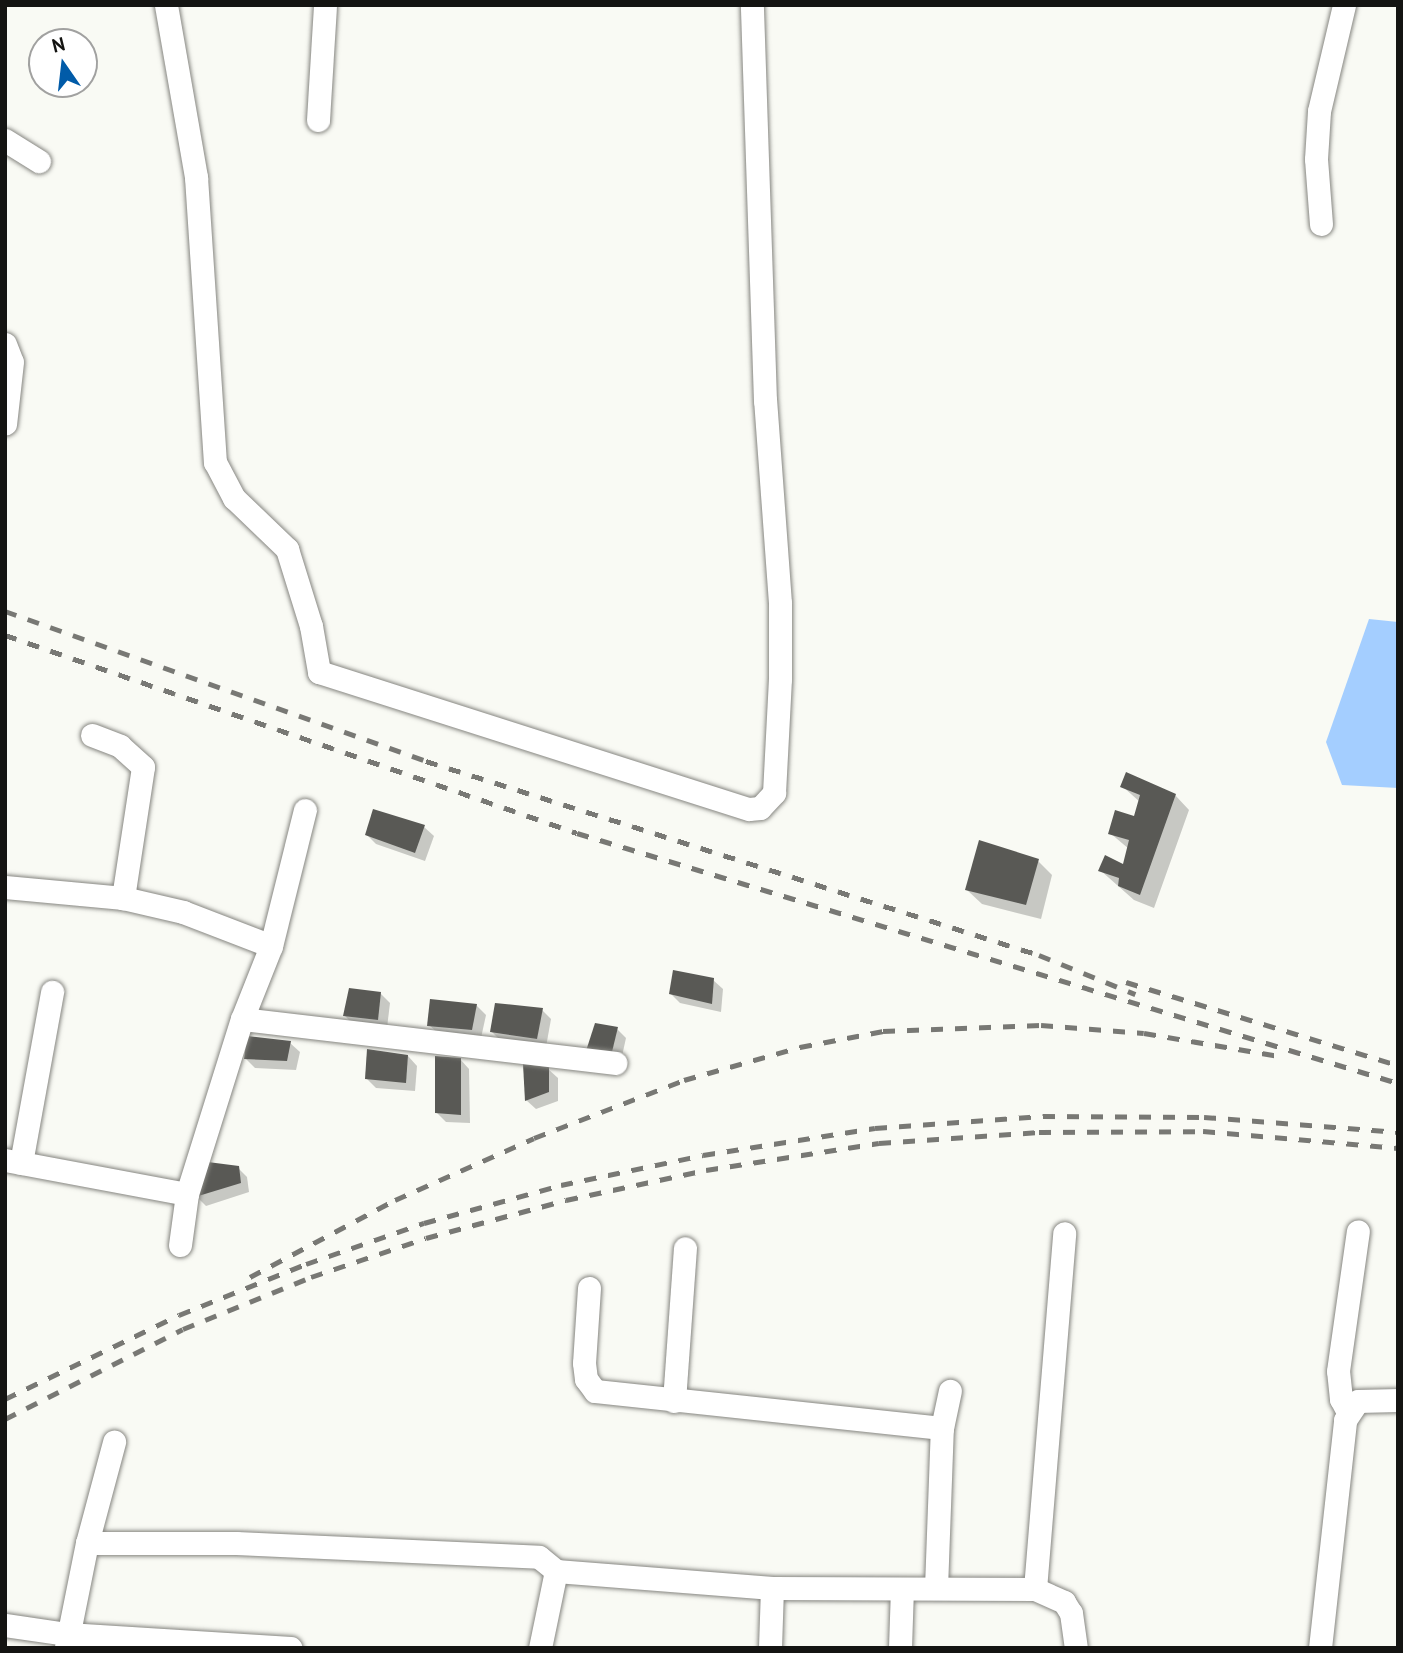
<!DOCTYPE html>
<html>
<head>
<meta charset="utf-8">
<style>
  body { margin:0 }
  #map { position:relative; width:1403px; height:1653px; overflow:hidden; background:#f9faf4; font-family:"PT Sans",sans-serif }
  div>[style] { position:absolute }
  .water>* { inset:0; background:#a4ceff }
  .shadow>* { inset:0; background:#0003 }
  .building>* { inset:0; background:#595955 }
  .roads { filter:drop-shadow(0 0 2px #868681) drop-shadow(0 0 2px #868681) }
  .minor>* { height:23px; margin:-11.5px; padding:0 11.5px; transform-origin:11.5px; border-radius:11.5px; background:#fff }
  .rail>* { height:5px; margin-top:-2.5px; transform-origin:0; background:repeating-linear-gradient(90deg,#787874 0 12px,transparent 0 24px) }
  span { translate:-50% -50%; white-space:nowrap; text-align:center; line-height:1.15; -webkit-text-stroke:7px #fff; paint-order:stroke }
  .frame { position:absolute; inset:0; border:7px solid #141412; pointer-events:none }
  .north { position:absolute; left:28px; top:28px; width:70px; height:70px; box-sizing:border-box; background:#fff; border:2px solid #a1a1a0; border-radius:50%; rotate:346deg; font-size:19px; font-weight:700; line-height:28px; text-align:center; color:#141412 }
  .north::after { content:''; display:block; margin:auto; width:24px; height:32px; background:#015ba8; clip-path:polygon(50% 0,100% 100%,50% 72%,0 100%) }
</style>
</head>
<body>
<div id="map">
  <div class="water">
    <i style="clip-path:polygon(1369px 619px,1398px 622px,1398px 788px,1342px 785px,1326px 742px)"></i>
  </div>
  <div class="shadow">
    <i style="clip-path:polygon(1122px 786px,1175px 795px,1189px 810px,1154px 908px,1134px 900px,1100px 870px,1125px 866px,1129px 849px,1110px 833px,1135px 818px,1140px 802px)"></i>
    <i style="clip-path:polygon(424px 827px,434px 836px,425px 861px,376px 844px,367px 835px)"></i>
    <i style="clip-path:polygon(1038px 861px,1052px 875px,1041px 919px,982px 904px,967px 890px)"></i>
    <i style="clip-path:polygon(713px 980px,723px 989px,721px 1012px,680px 1003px,671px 994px)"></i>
    <i style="clip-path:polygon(380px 993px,390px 1003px,387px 1028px,354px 1025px,345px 1016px)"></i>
    <i style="clip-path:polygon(476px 1005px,486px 1015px,481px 1038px,439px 1034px,429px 1025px)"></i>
    <i style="clip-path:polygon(542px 1010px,551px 1019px,546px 1047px,501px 1041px,492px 1032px)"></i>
    <i style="clip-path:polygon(617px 1029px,626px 1038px,620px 1065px,587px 1054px)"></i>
    <i style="clip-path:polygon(290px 1043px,300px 1052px,296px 1070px,255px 1068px,246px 1059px)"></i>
    <i style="clip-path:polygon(408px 1056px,417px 1066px,415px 1091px,376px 1088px,367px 1079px)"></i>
    <i style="clip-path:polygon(460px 1059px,469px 1069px,470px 1123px,446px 1122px,437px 1113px)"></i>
    <i style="clip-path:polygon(548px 1069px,558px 1078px,558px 1101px,536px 1109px,526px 1100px)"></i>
    <i style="clip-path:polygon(238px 1168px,247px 1177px,249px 1192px,206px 1206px,197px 1197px)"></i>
  </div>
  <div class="building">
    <i style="clip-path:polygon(1126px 772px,1176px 794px,1140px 895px,1118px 886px,1119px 878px,1098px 871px,1105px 855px,1123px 864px,1129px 840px,1108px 834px,1115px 810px,1134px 816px,1140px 795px,1120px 787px)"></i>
    <i style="clip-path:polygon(373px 809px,425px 825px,415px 853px,365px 835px)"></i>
    <i style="clip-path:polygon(979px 840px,1039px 859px,1026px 905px,965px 890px)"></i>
    <i style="clip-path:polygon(673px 970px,714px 978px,712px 1004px,669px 994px)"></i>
    <i style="clip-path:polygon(349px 988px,381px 992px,378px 1020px,343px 1016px)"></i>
    <i style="clip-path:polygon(430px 999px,477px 1004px,472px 1030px,427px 1026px)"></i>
    <i style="clip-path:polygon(495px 1003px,543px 1008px,537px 1039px,490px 1032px)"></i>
    <i style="clip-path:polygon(595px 1023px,618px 1027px,611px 1056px,585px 1054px)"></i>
    <i style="clip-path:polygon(247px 1036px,291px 1041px,287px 1061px,244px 1059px)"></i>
    <i style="clip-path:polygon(367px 1049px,408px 1055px,406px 1083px,365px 1079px)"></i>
    <i style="clip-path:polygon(435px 1056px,461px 1058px,461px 1115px,435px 1113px)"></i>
    <i style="clip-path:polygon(523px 1064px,549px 1067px,549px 1092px,525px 1101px)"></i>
    <i style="clip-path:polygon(200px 1161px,239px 1166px,241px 1183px,195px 1197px)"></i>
  </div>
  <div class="roads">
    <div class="minor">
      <i style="left:166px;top:5px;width:175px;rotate:80.1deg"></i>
      <i style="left:196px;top:177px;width:286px;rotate:86.2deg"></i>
      <i style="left:215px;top:462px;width:41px;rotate:62.2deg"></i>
      <i style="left:234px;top:498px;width:74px;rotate:43.9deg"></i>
      <i style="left:287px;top:549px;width:81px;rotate:72.7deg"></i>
      <i style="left:311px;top:626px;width:47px;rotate:80.1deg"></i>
      <i style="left:319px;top:672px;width:451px;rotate:17.7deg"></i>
      <i style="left:749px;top:809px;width:11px;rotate:-5deg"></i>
      <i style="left:760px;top:808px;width:21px;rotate:-47deg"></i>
      <i style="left:774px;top:793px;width:114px;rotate:-87deg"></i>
      <i style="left:780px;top:679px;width:76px;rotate:-90deg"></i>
      <i style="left:780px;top:603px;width:203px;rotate:-94.2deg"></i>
      <i style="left:765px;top:401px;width:396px;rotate:-91.9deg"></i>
      <i style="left:318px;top:120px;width:115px;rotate:-86.5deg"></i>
      <i style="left:5px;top:140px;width:40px;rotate:32deg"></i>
      <i style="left:1321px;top:224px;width:65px;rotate:-94.4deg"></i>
      <i style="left:1316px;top:159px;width:48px;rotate:-86.4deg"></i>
      <i style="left:1319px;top:111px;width:109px;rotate:-76.7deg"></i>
      <i style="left:5px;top:344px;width:19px;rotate:69deg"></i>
      <i style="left:12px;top:362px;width:62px;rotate:96.4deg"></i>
      <i style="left:92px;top:735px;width:30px;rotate:21deg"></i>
      <i style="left:120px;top:746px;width:31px;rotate:42deg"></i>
      <i style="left:143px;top:767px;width:133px;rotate:98.7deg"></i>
      <i style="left:5px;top:887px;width:119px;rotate:5.3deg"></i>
      <i style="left:123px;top:898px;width:62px;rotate:13.1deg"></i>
      <i style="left:183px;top:912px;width:94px;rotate:21.1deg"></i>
      <i style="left:242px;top:1019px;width:376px;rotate:6.7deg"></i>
      <i style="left:5px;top:1160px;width:185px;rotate:10.6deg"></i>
      <i style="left:21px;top:1163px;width:174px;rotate:-79.7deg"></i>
      <i style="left:180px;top:1245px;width:51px;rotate:-82.2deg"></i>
      <i style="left:187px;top:1194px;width:183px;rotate:-72.6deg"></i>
      <i style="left:242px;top:1019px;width:79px;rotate:-68.3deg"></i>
      <i style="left:271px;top:946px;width:140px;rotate:-76deg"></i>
      <i style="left:589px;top:1288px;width:75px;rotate:93.8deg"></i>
      <i style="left:584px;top:1363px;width:16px;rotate:83deg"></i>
      <i style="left:586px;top:1379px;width:15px;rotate:53deg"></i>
      <i style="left:595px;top:1391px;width:349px;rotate:6.1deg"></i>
      <i style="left:674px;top:1401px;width:153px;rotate:-85.9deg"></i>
      <i style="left:1348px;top:1412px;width:15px;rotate:-118deg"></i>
      <i style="left:1341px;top:1399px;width:28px;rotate:-96deg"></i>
      <i style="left:1338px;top:1371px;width:141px;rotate:-81.9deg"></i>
      <i style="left:87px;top:1543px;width:149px"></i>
      <i style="left:236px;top:1543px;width:303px;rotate:2.6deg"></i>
      <i style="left:539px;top:1557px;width:22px;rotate:39deg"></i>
      <i style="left:556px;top:1571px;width:217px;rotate:4.5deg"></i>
      <i style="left:772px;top:1588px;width:263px;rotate:0.2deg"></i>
      <i style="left:1035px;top:1589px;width:32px;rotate:24deg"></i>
      <i style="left:1064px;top:1602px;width:13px;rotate:58deg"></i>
      <i style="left:1071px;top:1613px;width:35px;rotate:82deg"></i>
      <i style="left:936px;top:1588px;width:160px;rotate:-87.9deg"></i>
      <i style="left:942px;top:1428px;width:38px;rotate:-78deg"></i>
      <i style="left:1035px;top:1589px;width:357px;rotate:-85.3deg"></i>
      <i style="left:5px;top:1625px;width:63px;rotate:8.3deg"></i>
      <i style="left:67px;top:1634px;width:224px;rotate:3.6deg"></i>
      <i style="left:66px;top:1647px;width:106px;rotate:-78.6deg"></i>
      <i style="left:87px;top:1543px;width:105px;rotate:-75deg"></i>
      <i style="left:540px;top:1648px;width:79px;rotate:-78.3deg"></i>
      <i style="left:770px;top:1648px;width:60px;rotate:-88.1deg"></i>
      <i style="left:900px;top:1648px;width:59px;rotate:-88.1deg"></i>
      <i style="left:1320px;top:1648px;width:229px;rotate:-83.7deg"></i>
      <i style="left:1345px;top:1420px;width:23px;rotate:-56deg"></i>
      <i style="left:1358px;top:1401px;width:40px;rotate:-1.4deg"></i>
    </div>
  </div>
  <div class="rail">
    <i style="left:5px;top:611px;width:447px;rotate:19.6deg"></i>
    <i style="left:426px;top:761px;width:643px;rotate:17.56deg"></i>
    <i style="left:1039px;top:955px;width:104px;rotate:22.1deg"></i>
    <i style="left:5px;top:635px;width:605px;rotate:19.09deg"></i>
    <i style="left:577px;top:833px;width:858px;rotate:16.94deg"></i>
    <i style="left:1126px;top:982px;width:284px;rotate:17deg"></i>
    <i style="left:250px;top:1277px;width:164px;rotate:-28deg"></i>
    <i style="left:395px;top:1200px;width:152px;rotate:-24deg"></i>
    <i style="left:534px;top:1138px;width:161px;rotate:-21.1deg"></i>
    <i style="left:684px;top:1080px;width:121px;rotate:-15.9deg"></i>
    <i style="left:800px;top:1047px;width:85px;rotate:-10.9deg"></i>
    <i style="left:883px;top:1031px;width:158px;rotate:-2.2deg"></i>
    <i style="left:1041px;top:1025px;width:103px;rotate:4.4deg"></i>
    <i style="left:1144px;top:1033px;width:137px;rotate:9.7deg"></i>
    <i style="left:5px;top:1399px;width:193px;rotate:-25.8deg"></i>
    <i style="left:179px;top:1315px;width:137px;rotate:-21.9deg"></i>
    <i style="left:306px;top:1264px;width:125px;rotate:-19.2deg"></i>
    <i style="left:424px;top:1223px;width:142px;rotate:-15.5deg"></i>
    <i style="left:561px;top:1185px;width:145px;rotate:-11.9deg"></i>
    <i style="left:703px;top:1155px;width:174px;rotate:-8.9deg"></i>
    <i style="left:875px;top:1128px;width:168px;rotate:-4.1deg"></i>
    <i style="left:1043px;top:1116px;width:161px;rotate:0.4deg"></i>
    <i style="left:1204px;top:1117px;width:195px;rotate:4.4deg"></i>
    <i style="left:5px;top:1419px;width:199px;rotate:-26.8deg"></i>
    <i style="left:183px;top:1329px;width:138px;rotate:-22.1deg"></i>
    <i style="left:311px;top:1277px;width:121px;rotate:-18.7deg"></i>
    <i style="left:426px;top:1238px;width:145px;rotate:-15.2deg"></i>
    <i style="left:566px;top:1200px;width:143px;rotate:-12.1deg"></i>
    <i style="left:706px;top:1170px;width:175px;rotate:-8.9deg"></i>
    <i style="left:879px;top:1143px;width:160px;rotate:-3.9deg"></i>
    <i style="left:1039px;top:1132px;width:164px;rotate:-0.3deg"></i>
    <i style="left:1203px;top:1131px;width:196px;rotate:5deg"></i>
  </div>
  <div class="frame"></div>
  <div class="north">N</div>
</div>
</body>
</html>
